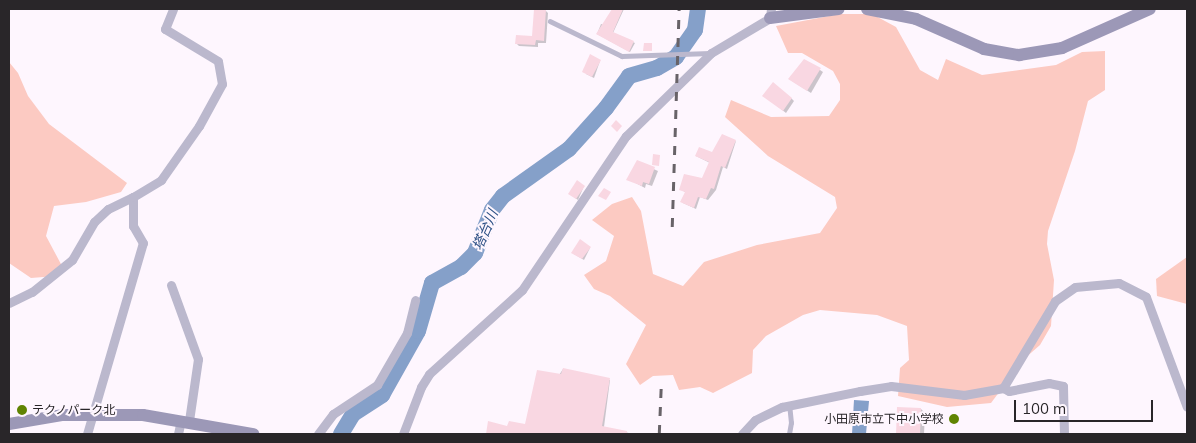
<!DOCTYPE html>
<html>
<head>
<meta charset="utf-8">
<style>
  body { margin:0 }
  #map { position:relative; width:1196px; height:443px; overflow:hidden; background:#fef6fe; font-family:Mulish,"Noto Sans JP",sans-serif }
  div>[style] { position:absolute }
  .green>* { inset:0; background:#fccac2 }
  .water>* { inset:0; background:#85a0c9 }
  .shadow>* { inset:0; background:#0003 }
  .river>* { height:16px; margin:-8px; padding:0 8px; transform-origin:8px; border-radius:8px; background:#85a0c9 }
  .building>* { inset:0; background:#f9d7e2 }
  .lane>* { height:4.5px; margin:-2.25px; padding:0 2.25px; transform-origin:2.25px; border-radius:2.25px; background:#bbb8cd }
  .street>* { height:9px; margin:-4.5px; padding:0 4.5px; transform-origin:4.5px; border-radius:4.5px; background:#bbb8cd }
  .secondary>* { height:12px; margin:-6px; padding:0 6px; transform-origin:6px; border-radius:6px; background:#9c98b7 }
  .rail>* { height:2.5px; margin-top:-1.25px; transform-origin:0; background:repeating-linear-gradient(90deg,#686368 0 9px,transparent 0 18px) }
  .dots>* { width:14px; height:14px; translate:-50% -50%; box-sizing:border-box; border:2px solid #fef6fe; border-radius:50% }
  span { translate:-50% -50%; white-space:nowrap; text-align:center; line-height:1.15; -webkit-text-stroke:4px #fef6fe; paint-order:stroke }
  .poi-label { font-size:12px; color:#292629 }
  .left { translate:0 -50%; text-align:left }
  .right { translate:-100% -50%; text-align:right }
  .water-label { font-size:14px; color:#2d5085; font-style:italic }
  .frame { position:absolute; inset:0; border:10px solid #292629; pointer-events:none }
  .scale { position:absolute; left:1014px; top:400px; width:139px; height:22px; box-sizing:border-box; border:2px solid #292629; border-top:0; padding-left:6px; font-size:15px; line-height:18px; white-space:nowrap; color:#292629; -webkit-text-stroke:4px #fef6fe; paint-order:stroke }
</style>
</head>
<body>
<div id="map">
  <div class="green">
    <i style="clip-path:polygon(840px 14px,872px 14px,896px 27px,920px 70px,938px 80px,946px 59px,982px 75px,1056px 65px,1082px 52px,1105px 51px,1105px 90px,1088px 101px,1075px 151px,1048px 231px,1047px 244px,1054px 280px,1051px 326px,1040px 345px,1024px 359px,991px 403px,947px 407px,898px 396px,900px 368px,909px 360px,907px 326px,877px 315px,820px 310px,803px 315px,766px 336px,753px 350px,752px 373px,713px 393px,700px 387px,679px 390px,673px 375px,653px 376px,640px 385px,626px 364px,646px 325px,610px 296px,594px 289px,584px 275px,606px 261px,614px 236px,592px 220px,612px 204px,632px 197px,641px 211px,653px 274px,683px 286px,704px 262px,757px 245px,820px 233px,837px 208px,835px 197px,768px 156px,725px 117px,731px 100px,771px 117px,829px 116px,840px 100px,840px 84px,833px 71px,802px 53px,788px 53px,776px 26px)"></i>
    <i style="clip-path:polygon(9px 62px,18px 73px,28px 96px,49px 124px,127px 183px,121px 192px,86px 202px,54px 206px,46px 236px,62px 266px,56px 276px,31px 278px,9px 263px)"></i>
    <i style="clip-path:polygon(1187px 257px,1187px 304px,1157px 296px,1156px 279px)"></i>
  </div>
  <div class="water">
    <i style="clip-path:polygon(854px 400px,869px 401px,866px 434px,852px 434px)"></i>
  </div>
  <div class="shadow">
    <i style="clip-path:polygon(616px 9px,624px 9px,613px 33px,635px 43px,630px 52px,597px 34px,601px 24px,605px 25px)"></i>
    <i style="clip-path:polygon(545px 10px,548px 13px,546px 43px,538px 43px,538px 47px,519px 46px,516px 43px,534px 37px)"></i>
    <i style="clip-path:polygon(805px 60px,823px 72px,811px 93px,789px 79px)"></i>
    <i style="clip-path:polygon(600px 61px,594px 78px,586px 74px)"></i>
    <i style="clip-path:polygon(767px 98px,791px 98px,794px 101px,786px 113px)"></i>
    <i style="clip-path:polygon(736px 141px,727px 169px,723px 167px,716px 190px,708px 200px,700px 197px,696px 209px,683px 203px,686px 193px,681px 189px,702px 180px,710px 163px,696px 156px,713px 154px)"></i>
    <i style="clip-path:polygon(638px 162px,658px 171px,652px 186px,646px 184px,645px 188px,628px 179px)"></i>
    <i style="clip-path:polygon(584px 186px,578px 200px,571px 195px)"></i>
    <i style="clip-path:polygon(590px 248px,584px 260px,574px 254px)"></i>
    <i style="clip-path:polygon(563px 369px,610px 380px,604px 427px,633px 434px,487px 434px,489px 423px,508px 428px,526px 426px)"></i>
    <i style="clip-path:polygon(898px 408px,921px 409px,925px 413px,924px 434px,897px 434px)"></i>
  </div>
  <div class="river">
    <i style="left:341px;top:434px;width:23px;rotate:-59deg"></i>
    <i style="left:353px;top:414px;width:35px;rotate:-33deg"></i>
    <i style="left:382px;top:395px;width:73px;rotate:-60.6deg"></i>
    <i style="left:418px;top:331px;width:50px;rotate:-73.7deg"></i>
    <i style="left:432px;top:283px;width:33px;rotate:-29deg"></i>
    <i style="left:461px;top:267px;width:20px;rotate:-45deg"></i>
    <i style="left:475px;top:253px;width:46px;rotate:-68.4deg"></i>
    <i style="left:492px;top:210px;width:18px;rotate:-52deg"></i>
    <i style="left:503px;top:196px;width:81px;rotate:-35.5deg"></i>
    <i style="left:569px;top:149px;width:55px;rotate:-47.9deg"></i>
    <i style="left:606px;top:108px;width:39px;rotate:-54deg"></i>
    <i style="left:629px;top:76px;width:29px;rotate:-16deg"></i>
    <i style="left:657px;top:68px;width:22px;rotate:-30deg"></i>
    <i style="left:676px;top:57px;width:33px;rotate:-55deg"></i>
    <i style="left:695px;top:30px;width:21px;rotate:-82deg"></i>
  </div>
  <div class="building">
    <i style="clip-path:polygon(534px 9px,546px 9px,544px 41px,536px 40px,535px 45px,515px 44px,516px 35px,532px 36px)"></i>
    <i style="clip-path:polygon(612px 9px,623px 9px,613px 32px,634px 41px,629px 52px,596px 34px)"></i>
    <i style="clip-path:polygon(644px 43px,652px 43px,652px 51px,643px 51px)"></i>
    <i style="clip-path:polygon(590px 54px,601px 60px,592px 77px,582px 72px)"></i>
    <i style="clip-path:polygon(804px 59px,821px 68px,807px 91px,788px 79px)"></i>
    <i style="clip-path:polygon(773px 82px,792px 98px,783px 111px,762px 96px)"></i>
    <i style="clip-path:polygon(616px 120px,622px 126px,617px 132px,611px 126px)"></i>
    <i style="clip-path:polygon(722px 134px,736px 140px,725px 168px,721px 166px,714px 189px,711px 188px,706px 199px,698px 197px,694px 208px,680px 202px,685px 192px,679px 190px,684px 174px,702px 178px,709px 162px,695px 156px,699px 147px,712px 152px)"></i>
    <i style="clip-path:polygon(653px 154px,660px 155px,659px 166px,652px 165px)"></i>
    <i style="clip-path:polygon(637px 160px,655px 167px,649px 184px,643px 182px,642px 186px,626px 180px)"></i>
    <i style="clip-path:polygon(577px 180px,585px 186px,576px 199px,568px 194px)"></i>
    <i style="clip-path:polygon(604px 188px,611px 192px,606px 200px,598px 196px)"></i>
    <i style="clip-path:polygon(580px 239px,591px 247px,582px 259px,571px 253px)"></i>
    <i style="clip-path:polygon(563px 368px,610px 378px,602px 426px,627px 431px,627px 434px,486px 434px,488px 421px,507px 426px,509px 421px,525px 424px,537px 370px,561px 374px)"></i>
    <i style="clip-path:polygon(897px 407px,921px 408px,920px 434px,896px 434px)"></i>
  </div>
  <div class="lane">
    <i style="left:550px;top:21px;width:80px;rotate:25.9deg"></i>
    <i style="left:622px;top:56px;width:88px;rotate:-2deg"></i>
    <i style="left:789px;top:434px;width:11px;rotate:-80deg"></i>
    <i style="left:791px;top:423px;width:18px;rotate:-96deg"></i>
  </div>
  <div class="street">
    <i style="left:171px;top:285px;width:79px;rotate:70deg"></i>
    <i style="left:198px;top:359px;width:63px;rotate:98.3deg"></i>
    <i style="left:9px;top:303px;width:25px;rotate:-26deg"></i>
    <i style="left:32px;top:292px;width:51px;rotate:-38.7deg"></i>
    <i style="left:72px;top:260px;width:44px;rotate:-59.9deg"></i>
    <i style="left:94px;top:222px;width:19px;rotate:-43deg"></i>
    <i style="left:108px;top:209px;width:28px;rotate:-26deg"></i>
    <i style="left:87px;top:434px;width:199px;rotate:-73.7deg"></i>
    <i style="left:143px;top:243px;width:20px;rotate:-120deg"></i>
    <i style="left:133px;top:226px;width:29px;rotate:-90deg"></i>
    <i style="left:133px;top:197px;width:33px;rotate:-31deg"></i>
    <i style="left:161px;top:180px;width:66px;rotate:-54.9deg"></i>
    <i style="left:199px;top:126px;width:48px;rotate:-61.3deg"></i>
    <i style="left:222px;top:84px;width:23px;rotate:-100deg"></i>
    <i style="left:218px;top:61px;width:62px;rotate:-148.9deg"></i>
    <i style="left:165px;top:29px;width:22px;rotate:-68deg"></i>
    <i style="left:178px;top:434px;width:14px;rotate:-78deg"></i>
    <i style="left:318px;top:434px;width:25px;rotate:-53deg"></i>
    <i style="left:333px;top:414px;width:53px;rotate:-33.4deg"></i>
    <i style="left:377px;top:385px;width:60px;rotate:-60deg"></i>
    <i style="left:407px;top:333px;width:34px;rotate:-76deg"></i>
    <i style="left:403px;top:434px;width:50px;rotate:-69deg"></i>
    <i style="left:421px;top:387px;width:15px;rotate:-58deg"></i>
    <i style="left:429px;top:374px;width:125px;rotate:-42.1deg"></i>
    <i style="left:522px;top:290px;width:186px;rotate:-56deg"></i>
    <i style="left:626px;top:136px;width:119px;rotate:-44.3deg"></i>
    <i style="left:711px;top:53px;width:69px;rotate:-30.7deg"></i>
    <i style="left:770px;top:18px;width:9px;rotate:-84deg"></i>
    <i style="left:742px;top:434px;width:19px;rotate:-47deg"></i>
    <i style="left:755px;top:420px;width:30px;rotate:-26deg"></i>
    <i style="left:782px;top:407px;width:80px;rotate:-11.6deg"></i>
    <i style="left:860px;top:391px;width:31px;rotate:-9deg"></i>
    <i style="left:891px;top:386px;width:74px;rotate:7deg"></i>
    <i style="left:964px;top:395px;width:40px;rotate:-10deg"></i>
    <i style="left:1064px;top:434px;width:48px;rotate:-91.2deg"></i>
    <i style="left:1063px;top:386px;width:14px;rotate:-168deg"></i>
    <i style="left:1049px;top:383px;width:41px;rotate:168.7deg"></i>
    <i style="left:1009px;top:391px;width:7px;rotate:-153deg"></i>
    <i style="left:1003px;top:388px;width:101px;rotate:-59.1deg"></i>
    <i style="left:1055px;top:301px;width:24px;rotate:-35deg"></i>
    <i style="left:1075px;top:287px;width:44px;rotate:-5.2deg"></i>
    <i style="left:1119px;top:283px;width:30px;rotate:27deg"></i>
    <i style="left:1146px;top:297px;width:117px;rotate:69.6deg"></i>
  </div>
  <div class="secondary">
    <i style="left:867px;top:9px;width:50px;rotate:11.5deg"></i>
    <i style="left:916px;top:19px;width:74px;rotate:23.8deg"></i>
    <i style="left:984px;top:49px;width:36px;rotate:10deg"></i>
    <i style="left:1019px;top:55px;width:44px;rotate:-9.2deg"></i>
    <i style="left:1062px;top:48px;width:96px;rotate:-23.9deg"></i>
    <i style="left:770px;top:18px;width:69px;rotate:-7.5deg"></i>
    <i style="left:9px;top:424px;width:55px;rotate:-9.5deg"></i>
    <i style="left:63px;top:415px;width:80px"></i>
    <i style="left:143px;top:415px;width:112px;rotate:9.8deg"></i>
  </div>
  <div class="rail">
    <i style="left:672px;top:227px;width:218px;rotate:-88.2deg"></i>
    <i style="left:659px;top:434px;width:47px;rotate:-87.6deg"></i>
  </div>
  <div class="dots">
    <i style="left:22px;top:410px;background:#608402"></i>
    <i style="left:954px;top:419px;background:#608402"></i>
  </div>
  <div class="poi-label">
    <span class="left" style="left:32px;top:410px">テクノパーク北</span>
    <span class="right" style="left:944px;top:419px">小田原市立下中小学校</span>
  </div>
  <div class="water-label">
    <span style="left:485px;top:230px;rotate:-66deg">塔台川</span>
  </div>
  <div class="frame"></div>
  <div class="scale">100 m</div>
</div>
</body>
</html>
